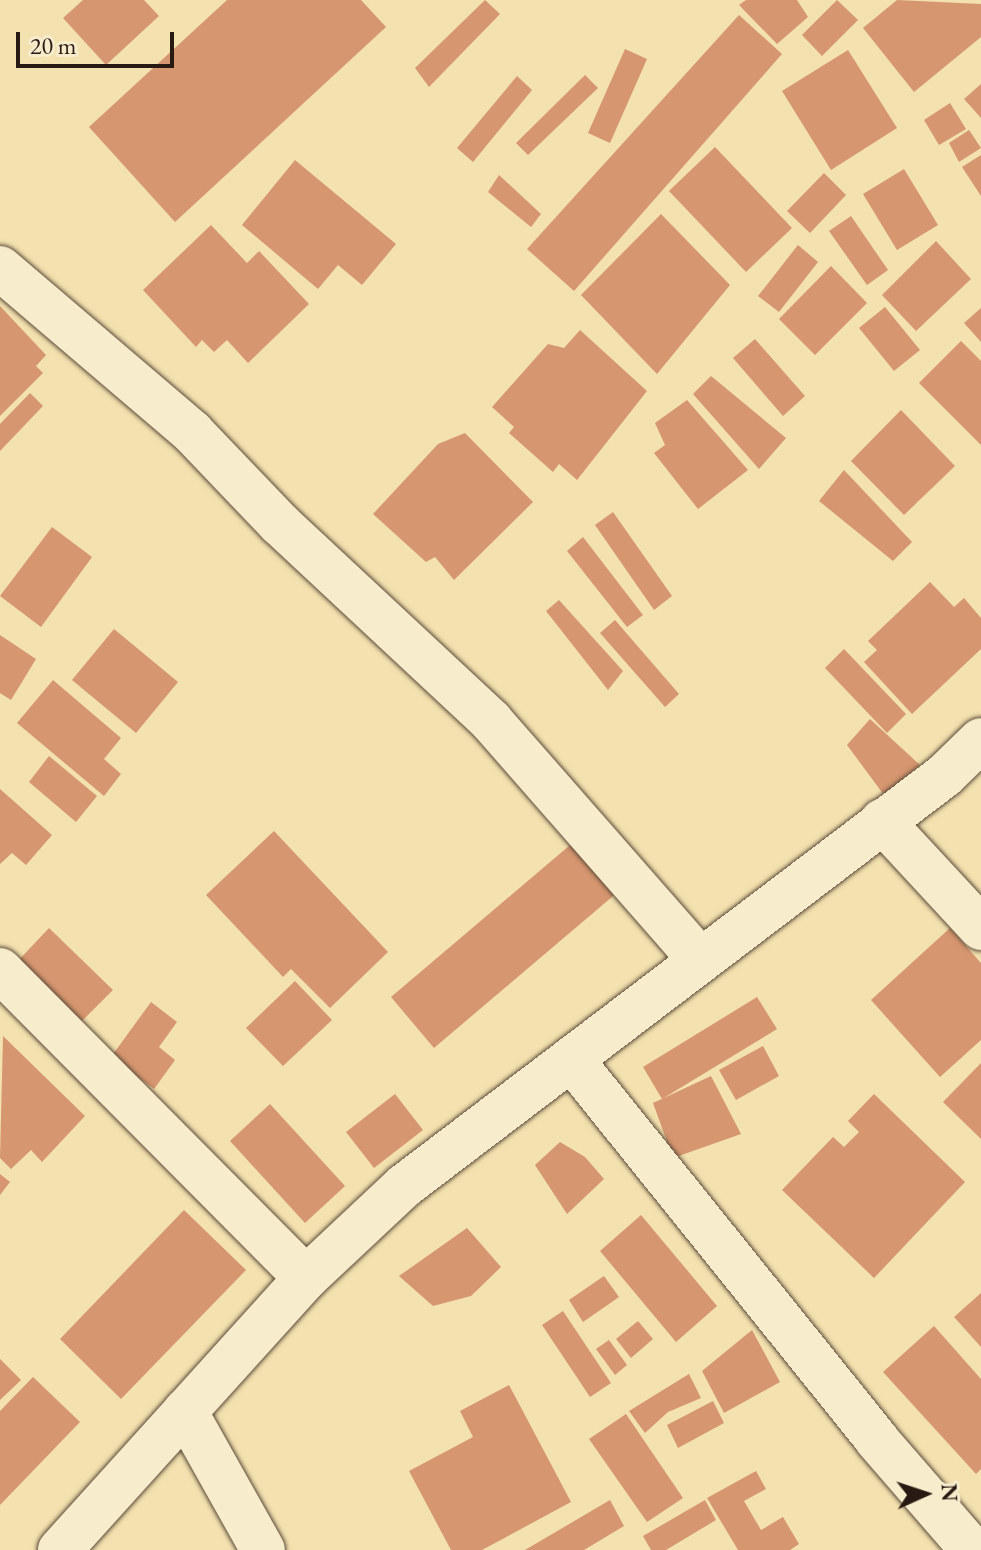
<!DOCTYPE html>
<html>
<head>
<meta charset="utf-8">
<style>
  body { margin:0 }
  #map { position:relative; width:981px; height:1550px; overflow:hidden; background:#f3e1af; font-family:"EB Garamond",serif }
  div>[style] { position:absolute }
  .building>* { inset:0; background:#d6966f }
  .roads { filter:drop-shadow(0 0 2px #5c4b3a) drop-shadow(0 0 2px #5c4b3a) }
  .street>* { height:44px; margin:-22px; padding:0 22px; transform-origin:22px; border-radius:22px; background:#f7eccb }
  .secondary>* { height:44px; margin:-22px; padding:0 22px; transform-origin:22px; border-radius:22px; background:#f7eccb }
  span { translate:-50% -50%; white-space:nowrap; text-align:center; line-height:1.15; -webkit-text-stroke:6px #f7eccb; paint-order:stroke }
  .north { position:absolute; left:885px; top:1454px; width:80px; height:80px; -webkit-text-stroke:6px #f7eccb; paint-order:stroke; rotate:87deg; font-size:22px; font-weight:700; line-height:32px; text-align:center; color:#291913 }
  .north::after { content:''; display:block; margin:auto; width:28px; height:36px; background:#291913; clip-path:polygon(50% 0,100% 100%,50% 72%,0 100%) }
  .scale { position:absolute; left:16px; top:32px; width:158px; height:36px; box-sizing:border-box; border:4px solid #291913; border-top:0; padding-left:10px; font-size:24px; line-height:28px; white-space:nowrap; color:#291913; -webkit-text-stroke:6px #f7eccb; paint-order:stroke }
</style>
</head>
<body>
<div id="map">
  <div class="building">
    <i style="clip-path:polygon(83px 0,144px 0,159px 16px,106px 65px,63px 18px)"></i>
    <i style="clip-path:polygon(227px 0,361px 0,386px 27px,175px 222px,89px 127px)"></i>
    <i style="clip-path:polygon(485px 0,500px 14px,429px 87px,415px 68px)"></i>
    <i style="clip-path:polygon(746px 0,797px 0,808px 17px,777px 44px,739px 5px)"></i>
    <i style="clip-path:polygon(837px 0,858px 20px,822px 56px,802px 35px)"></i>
    <i style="clip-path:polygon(897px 0,981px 4px,981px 37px,914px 92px,863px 28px)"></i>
    <i style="clip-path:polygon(739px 15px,782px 54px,574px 291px,527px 249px)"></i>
    <i style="clip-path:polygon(625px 49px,647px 59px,610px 143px,588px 133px)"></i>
    <i style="clip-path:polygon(848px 50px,897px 128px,831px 170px,782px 91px)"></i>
    <i style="clip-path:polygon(585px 75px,598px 88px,528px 155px,516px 143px)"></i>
    <i style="clip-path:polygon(517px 76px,532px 90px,473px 162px,457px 148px)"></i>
    <i style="clip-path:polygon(981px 84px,981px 118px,964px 99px)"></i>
    <i style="clip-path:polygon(950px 103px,966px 129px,939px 145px,924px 120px)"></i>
    <i style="clip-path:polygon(969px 130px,981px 148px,959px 162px,949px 143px)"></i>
    <i style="clip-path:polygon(715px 147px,792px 228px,746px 272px,669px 191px)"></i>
    <i style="clip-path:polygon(981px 155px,981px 196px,962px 167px)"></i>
    <i style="clip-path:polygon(295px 160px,396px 244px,362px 285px,338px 265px,318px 289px,242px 225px)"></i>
    <i style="clip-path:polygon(904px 169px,938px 225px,897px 250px,863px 194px)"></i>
    <i style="clip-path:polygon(824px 173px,846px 195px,810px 233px,787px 211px)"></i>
    <i style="clip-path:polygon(499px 175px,541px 214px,531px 227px,488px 192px)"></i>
    <i style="clip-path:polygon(661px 214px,730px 285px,657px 374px,581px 295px)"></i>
    <i style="clip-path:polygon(851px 216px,888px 270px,867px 285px,829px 231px)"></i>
    <i style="clip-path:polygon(211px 225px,247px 263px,259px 251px,309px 304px,248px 363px,227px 340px,214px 352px,202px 340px,196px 347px,143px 290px)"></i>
    <i style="clip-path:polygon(936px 241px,971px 279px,916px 331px,882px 295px)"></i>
    <i style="clip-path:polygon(798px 245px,818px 262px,779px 312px,758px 296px)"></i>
    <i style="clip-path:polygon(831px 266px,867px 303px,815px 355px,779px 319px)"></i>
    <i style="clip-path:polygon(0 306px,46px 355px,36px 366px,43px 373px,0 416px)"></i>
    <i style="clip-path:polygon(885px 307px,920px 350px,894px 371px,859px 328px)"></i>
    <i style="clip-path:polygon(981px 308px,981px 342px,964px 323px)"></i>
    <i style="clip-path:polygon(580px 330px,647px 391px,577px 480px,559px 464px,553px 472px,509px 433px,514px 427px,492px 407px,548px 344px,564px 348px)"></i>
    <i style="clip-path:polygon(755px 339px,805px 396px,783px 416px,733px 358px)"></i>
    <i style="clip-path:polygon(961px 341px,981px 361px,981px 445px,919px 383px)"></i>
    <i style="clip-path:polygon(711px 376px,786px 438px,759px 469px,693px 394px)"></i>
    <i style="clip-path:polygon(30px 393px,43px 406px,0 451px,0 424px)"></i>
    <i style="clip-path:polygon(687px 400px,748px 470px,698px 509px,654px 453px,665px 445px,655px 423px)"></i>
    <i style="clip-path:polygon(901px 410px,955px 466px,904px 515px,851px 461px)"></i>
    <i style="clip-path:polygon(465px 433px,533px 502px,454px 580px,435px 557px,426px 562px,373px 514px,438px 444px)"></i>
    <i style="clip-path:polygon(844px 470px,912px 542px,893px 561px,819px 501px)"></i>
    <i style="clip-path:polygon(613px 512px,672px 596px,654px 610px,595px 525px)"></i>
    <i style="clip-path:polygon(52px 527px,92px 557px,41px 627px,0 596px)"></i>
    <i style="clip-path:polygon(583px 537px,643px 615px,627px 627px,567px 551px)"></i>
    <i style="clip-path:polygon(930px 582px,954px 607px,964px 598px,981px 618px,981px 649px,912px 714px,864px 662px,877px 650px,868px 641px)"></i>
    <i style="clip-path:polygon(559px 600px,623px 671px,608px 690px,546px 611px)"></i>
    <i style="clip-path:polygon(615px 620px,679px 694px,665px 707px,600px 633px)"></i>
    <i style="clip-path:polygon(114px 629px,178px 682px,136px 733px,72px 680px)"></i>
    <i style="clip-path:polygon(0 635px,36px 659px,11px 700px,0 693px)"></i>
    <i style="clip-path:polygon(844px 649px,906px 714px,887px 733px,825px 668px)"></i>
    <i style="clip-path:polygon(53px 680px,121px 738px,104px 759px,121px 774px,104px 796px,17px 723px)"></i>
    <i style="clip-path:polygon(870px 719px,920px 765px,884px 795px,847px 745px)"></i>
    <i style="clip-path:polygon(49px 756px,97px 796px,76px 822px,29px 782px)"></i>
    <i style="clip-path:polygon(0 789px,52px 835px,26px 865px,12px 853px,0 864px)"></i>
    <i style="clip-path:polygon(274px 831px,388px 952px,330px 1008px,291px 969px,283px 977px,206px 895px)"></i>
    <i style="clip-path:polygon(576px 840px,619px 891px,434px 1048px,391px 997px)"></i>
    <i style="clip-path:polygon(49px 928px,113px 990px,79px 1024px,16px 963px)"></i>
    <i style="clip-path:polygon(950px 928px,981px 963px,981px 1040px,940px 1077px,871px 1000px)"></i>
    <i style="clip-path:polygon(295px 981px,332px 1020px,283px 1066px,246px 1028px)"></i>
    <i style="clip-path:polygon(757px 997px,777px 1029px,662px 1099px,643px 1067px)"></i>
    <i style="clip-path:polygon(151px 1002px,177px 1022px,159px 1047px,175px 1060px,154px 1089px,111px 1057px)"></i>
    <i style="clip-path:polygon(3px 1036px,85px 1116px,42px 1162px,31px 1150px,11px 1169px,0 1158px)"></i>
    <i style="clip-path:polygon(763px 1046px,779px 1076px,736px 1100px,719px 1070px)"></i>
    <i style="clip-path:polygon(981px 1063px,981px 1139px,943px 1102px)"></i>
    <i style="clip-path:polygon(711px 1076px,741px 1134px,673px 1158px,653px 1103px)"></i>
    <i style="clip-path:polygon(395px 1094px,423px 1130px,374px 1168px,346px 1132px)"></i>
    <i style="clip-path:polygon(874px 1094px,965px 1182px,874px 1278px,782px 1190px,833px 1137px,844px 1147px,859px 1132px,848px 1121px)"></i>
    <i style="clip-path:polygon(270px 1104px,345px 1186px,305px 1223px,230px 1141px)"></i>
    <i style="clip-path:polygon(560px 1142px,585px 1157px,604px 1179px,567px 1214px,535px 1165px)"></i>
    <i style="clip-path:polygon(0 1174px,10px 1182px,0 1195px)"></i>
    <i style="clip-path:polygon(184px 1210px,246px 1270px,121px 1399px,60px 1339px)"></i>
    <i style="clip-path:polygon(641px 1215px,717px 1306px,676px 1342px,600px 1251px)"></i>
    <i style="clip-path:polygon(467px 1228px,501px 1267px,471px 1296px,433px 1306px,399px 1276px)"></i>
    <i style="clip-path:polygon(604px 1276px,619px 1297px,583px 1322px,569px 1300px)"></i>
    <i style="clip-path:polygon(981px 1293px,981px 1347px,954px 1317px)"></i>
    <i style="clip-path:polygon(563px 1311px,611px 1383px,590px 1397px,542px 1325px)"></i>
    <i style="clip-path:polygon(638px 1321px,653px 1339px,631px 1358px,616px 1339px)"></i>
    <i style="clip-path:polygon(934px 1326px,981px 1379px,981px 1469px,976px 1474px,883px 1372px)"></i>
    <i style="clip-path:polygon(752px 1330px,780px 1382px,724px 1413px,702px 1371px)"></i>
    <i style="clip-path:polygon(609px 1340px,627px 1365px,615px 1375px,596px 1349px)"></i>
    <i style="clip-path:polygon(0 1359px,21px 1380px,0 1400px)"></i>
    <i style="clip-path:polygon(689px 1374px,701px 1398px,668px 1412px,645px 1433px,629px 1411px)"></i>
    <i style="clip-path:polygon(33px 1377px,80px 1422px,0 1505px,0 1411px)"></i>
    <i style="clip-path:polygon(509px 1385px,571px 1502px,482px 1550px,451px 1550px,409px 1471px,473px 1437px,460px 1411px)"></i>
    <i style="clip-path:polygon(713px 1401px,724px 1423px,678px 1448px,667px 1425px)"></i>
    <i style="clip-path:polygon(626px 1414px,683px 1498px,647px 1522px,589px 1439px)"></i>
    <i style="clip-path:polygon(756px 1471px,766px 1489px,744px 1501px,761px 1530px,783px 1517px,799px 1544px,790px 1550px,738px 1550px,707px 1498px)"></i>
    <i style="clip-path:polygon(610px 1500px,624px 1526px,584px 1550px,525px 1550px)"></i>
    <i style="clip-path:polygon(705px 1500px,716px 1520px,666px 1550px,651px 1550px,643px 1536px)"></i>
  </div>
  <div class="roads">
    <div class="street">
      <i style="left:0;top:268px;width:253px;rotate:40.5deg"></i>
      <i style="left:192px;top:432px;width:127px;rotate:46.3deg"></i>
      <i style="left:280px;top:524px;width:289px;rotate:43deg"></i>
      <i style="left:491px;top:721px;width:317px;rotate:48.8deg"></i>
      <i style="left:882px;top:821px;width:146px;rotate:47.2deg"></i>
      <i style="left:0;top:970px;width:434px;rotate:45.2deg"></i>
      <i style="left:571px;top:1059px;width:487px;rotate:51.2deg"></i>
      <i style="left:876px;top:1439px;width:147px;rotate:49.1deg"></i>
      <i style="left:185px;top:1411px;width:159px;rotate:60.7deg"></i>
    </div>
    <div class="secondary">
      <i style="left:60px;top:1550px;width:367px;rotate:-47.9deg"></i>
      <i style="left:306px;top:1278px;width:134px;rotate:-43.2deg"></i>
      <i style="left:404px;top:1186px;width:679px;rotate:-37.22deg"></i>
      <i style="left:945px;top:775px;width:50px;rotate:-44.2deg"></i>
    </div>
  </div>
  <div class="north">N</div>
  <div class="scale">20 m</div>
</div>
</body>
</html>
